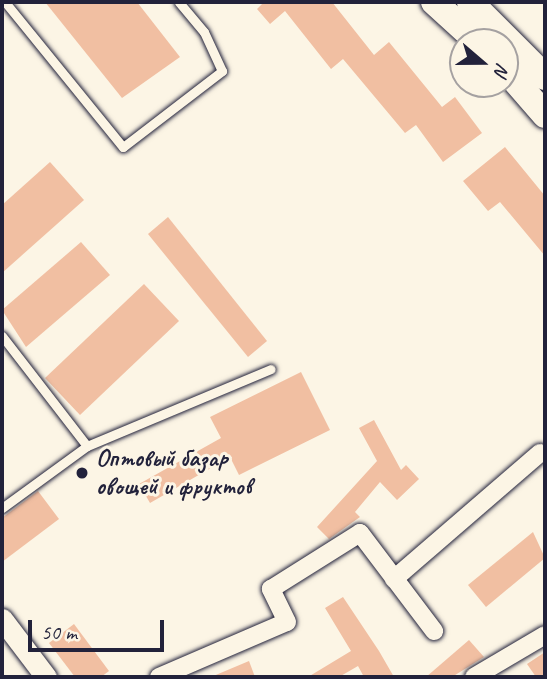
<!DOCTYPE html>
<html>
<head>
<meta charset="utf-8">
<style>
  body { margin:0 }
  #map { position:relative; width:547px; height:679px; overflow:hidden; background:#fcf5e5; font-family:Caveat,sans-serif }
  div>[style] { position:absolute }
  .building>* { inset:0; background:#f1bfa2 }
  .roads { filter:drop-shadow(0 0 2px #22223b) drop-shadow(0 0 2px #22223b) }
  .service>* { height:9px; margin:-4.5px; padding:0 4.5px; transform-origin:4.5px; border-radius:4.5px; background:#fcf5e5 }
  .minor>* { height:18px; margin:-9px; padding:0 9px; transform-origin:9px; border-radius:9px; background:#fcf5e5 }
  .tertiary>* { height:21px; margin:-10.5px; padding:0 10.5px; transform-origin:10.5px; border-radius:10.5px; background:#fcf5e5 }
  .primary>* { height:26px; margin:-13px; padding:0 13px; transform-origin:13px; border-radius:13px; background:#fcf5e5 }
  .dots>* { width:19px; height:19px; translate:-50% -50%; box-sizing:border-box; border:4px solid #fcf5e5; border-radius:50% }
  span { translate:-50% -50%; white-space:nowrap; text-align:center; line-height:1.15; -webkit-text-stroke:6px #fcf5e5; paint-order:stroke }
  .poi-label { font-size:24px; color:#22223b; font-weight:700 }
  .left { translate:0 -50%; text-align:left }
  .frame { position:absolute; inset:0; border:4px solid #22223b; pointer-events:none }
  .north { position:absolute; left:449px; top:28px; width:70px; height:70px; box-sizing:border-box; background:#fcf5e5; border:2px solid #a5a1a1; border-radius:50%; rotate:110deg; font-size:19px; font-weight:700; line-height:28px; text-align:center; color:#22223b }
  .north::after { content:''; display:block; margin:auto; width:24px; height:32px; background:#22223b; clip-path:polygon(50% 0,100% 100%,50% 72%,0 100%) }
  .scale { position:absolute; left:28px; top:620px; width:136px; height:32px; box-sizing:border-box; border:4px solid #22223b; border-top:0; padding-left:9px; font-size:21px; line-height:24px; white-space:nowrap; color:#22223b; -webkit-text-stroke:5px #fcf5e5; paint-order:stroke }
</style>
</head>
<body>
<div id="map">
  <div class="building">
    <i style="clip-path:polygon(45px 2px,137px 2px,180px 57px,122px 98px)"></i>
    <i style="clip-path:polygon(264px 2px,332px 2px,374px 55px,389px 42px,442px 107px,455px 97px,482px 133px,443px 162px,416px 125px,405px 133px,343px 59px,331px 69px,285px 11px,270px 24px,257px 9px)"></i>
    <i style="clip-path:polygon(505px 147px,545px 196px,545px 256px,500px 202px,488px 211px,463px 181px)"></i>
    <i style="clip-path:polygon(50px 162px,84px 200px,2px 273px,2px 205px)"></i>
    <i style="clip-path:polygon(168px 217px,267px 341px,248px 357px,148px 234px)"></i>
    <i style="clip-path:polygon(81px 242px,110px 275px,26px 347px,2px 310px)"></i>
    <i style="clip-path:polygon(144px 284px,179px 321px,80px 415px,45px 378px)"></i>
    <i style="clip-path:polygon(301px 372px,330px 430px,239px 475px,230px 457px,150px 503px,139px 484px,221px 438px,210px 417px)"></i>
    <i style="clip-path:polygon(374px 420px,401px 470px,406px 465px,419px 479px,397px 500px,380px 482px,355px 512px,360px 517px,329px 539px,317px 527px,377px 461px,359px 428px)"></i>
    <i style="clip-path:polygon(38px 491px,59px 519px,2px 562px,2px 518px)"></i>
    <i style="clip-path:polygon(533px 532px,545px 558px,486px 607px,468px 585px)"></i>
    <i style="clip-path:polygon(343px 597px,379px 651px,394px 677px,364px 677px,358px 666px,339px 677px,308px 677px,351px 651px,325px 608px)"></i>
    <i style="clip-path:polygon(74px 624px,109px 671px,101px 677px,75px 677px,49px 643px)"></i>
    <i style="clip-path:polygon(469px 640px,484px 657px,452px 677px,426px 677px)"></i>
    <i style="clip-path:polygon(545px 652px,545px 677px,536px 677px,527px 664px)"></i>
    <i style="clip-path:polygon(249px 661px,255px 677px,211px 677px)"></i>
  </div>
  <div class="roads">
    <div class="service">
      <i style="left:5px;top:2px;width:187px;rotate:50.9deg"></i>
      <i style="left:123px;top:147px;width:125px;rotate:-37.5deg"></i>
      <i style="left:222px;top:71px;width:43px;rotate:-114.8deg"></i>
      <i style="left:204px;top:32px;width:39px;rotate:-130deg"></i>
      <i style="left:2px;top:336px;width:139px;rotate:52.3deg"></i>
      <i style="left:2px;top:508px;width:105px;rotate:-36.1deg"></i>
      <i style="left:87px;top:446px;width:199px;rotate:-22.7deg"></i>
    </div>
    <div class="minor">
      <i style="left:394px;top:579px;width:193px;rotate:-40.8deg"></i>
      <i style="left:159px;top:677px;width:139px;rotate:-23.3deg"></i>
      <i style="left:287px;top:622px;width:37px;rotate:-116deg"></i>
      <i style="left:271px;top:589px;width:105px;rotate:-32.2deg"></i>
      <i style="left:360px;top:533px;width:123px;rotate:52.9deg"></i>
      <i style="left:474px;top:677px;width:82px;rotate:-30.6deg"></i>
    </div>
    <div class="tertiary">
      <i style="left:2px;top:619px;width:73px;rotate:52.8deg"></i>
    </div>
    <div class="primary">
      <i style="left:434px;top:2px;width:59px;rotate:42.3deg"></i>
      <i style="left:470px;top:2px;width:106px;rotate:45deg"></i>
      <i style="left:505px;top:69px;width:61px;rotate:49deg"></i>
    </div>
  </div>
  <div class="dots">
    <i style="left:82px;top:473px;background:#22223b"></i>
  </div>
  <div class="poi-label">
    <span class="left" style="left:96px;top:473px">Оптовый базар<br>овощей и фруктов</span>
  </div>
  <div class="frame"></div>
  <div class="north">N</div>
  <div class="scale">50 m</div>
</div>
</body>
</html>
